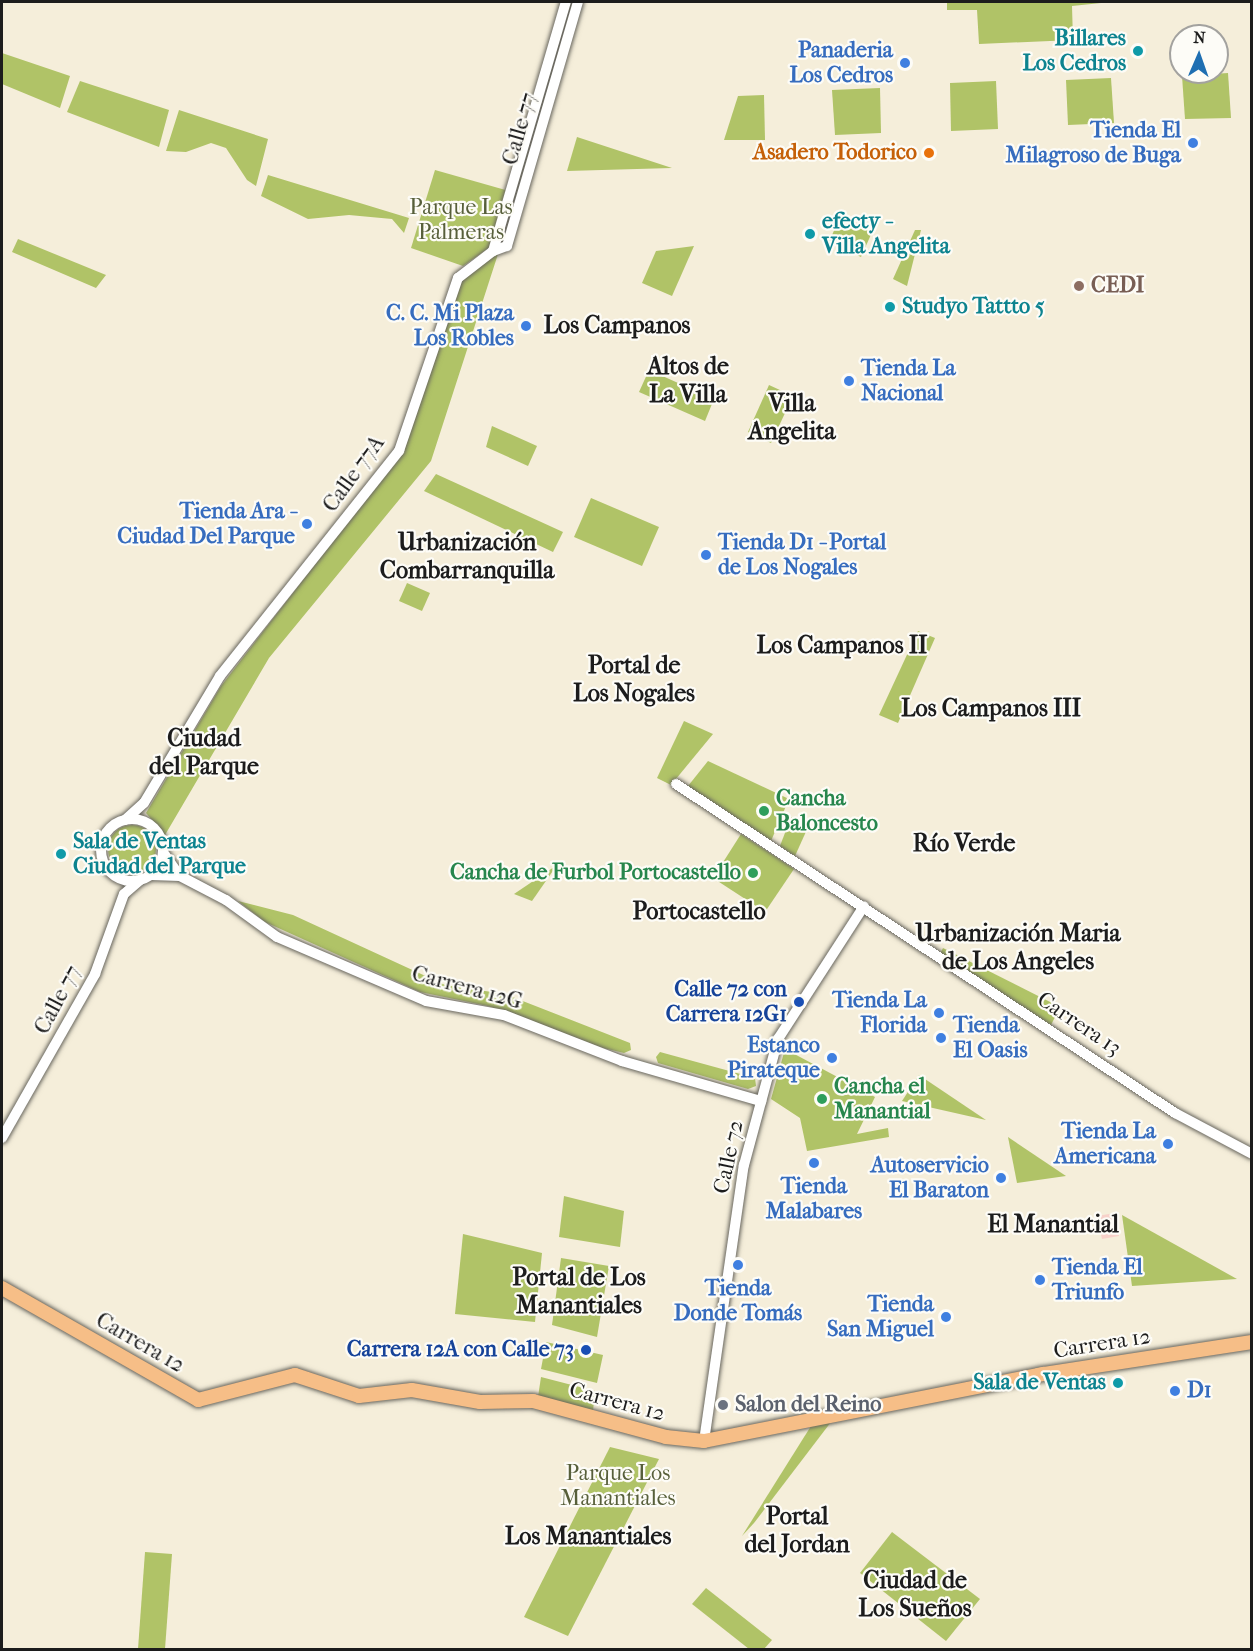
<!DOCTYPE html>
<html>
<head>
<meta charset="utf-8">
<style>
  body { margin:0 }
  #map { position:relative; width:1253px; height:1651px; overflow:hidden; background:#f5eeda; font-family:"IM FELL French Canon",serif }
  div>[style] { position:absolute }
  .built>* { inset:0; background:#f7d1c9 }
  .green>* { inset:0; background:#b0c367 }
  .round { border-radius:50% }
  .roads { filter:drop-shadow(0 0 2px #68665e) drop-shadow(0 0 2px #68665e) }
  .minor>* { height:10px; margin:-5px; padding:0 5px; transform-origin:5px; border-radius:5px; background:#fff }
  .minor>.ring { margin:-5px; padding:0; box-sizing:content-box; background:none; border:10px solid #fff; border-radius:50% }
  .major>* { height:14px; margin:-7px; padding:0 7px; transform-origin:7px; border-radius:7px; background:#f6be87 }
  .dots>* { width:16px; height:16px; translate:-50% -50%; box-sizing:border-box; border:3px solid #fdfcf7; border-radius:50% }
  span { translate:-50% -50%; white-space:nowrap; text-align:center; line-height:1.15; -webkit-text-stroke:4.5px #fdfcf7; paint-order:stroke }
  .culture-label { font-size:22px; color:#0d838f; font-weight:700 }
  .right { translate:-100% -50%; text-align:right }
  .left { translate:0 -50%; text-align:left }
  .shop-label { font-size:22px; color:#366cbe; font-weight:700 }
  .street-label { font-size:22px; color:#1c1c1c }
  .food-label { font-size:22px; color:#c56008; font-weight:700 }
  .park-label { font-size:22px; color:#575f3a }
  .education-label { font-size:22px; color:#785e54; font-weight:700 }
  .leisure-label { font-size:22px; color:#27864d; font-weight:700 }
  .transit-label { font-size:22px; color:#164399; font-weight:700 }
  .worship-label { font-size:22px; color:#5b616d; font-weight:700 }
  .neighbourhood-label { font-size:24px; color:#1c1c1c; font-weight:700 }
  .frame { position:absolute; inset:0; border:3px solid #1c1c1c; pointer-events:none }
  .north { position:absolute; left:1169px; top:24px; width:60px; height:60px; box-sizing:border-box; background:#fdfcf7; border:2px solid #a3a29f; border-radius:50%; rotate:2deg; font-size:16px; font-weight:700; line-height:24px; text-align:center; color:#1c1c1c }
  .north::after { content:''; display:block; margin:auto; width:21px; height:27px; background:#1f6fb2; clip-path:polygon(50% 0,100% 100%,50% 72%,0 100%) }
</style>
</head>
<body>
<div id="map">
  <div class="built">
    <i style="clip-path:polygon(1115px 1213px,1119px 1236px,1102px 1239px,1097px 1216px)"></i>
  </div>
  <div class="green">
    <i style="clip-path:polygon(947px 2px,1101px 2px,1101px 3px,1072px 6px,1073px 40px,979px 44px,977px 10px,947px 10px)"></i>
    <i style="clip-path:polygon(2px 53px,70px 76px,60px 108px,2px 84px)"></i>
    <i style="clip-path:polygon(1228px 73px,1231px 118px,1185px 119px,1182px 76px)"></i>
    <i style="clip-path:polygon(1111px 78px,1114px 123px,1068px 125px,1066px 80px)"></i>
    <i style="clip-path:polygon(80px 81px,169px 110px,159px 147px,67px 112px)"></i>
    <i style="clip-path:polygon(996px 81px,998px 129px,951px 131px,950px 83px)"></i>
    <i style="clip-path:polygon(880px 88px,881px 133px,835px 135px,832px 90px)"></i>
    <i style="clip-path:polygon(764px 95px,765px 140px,724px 140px,738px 96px)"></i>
    <i style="clip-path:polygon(179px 110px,268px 139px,256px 186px,247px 180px,226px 148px,211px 143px,186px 152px,166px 151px)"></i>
    <i style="clip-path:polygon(577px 137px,672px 168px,567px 171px)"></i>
    <i style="clip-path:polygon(435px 170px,509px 191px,493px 245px,463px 266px,411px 248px)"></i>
    <i style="clip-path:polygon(268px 175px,409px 218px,404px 233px,392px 219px,349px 215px,308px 219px,261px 196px)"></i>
    <i style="clip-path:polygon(836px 226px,873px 230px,861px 257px,829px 242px)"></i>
    <i style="clip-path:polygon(915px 230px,921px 230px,907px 286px,893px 279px)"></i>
    <i style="clip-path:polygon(18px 239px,106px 275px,96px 288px,12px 252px)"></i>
    <i style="clip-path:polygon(694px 246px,672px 296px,642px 283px,656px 251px)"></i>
    <i style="clip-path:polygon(499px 251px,431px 461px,269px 658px,165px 835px,146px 813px,221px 686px,401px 453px,458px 284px)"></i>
    <i style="clip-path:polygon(649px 370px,714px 399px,705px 421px,639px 392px)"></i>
    <i style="clip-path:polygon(769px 385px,793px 396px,771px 443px,748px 432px)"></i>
    <i style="clip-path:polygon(492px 426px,537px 446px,528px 466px,486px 447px)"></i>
    <i style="clip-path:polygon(436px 474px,563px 532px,553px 552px,424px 491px)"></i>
    <i style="clip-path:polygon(591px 498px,659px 527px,642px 566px,574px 537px)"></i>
    <i style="clip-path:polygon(407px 583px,430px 593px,422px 611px,399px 601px)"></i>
    <i style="clip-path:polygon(918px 631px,935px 638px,898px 723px,879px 715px)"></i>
    <i style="clip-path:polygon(684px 721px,713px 734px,671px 785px,657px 778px)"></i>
    <i style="clip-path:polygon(708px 761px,789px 799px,771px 841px,688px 786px)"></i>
    <i style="clip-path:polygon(791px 817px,809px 825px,795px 856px,780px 846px)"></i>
    <i class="round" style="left:108px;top:825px;width:48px;height:48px"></i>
    <i style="clip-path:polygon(741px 834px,794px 869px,765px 912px,713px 878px)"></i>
    <i style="clip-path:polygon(557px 865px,532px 901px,514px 894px)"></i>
    <i style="clip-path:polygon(238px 901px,293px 915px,445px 985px,505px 994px,630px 1043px,631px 1050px,624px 1053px,603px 1048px,488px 1006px,420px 992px,265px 922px)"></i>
    <i style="clip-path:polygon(943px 948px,1060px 1007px,1051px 1025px,940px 954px)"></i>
    <i style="clip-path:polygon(785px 1049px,875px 1097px,857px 1134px,888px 1128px,889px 1137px,807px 1151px,800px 1118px,771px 1099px)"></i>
    <i style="clip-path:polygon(660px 1052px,755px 1078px,756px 1086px,748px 1089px,658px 1063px,656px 1057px)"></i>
    <i style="clip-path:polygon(919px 1075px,986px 1120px,902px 1101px)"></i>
    <i style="clip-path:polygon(1008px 1137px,1066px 1176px,1017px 1183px)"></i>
    <i style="clip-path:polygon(564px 1196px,624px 1211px,620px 1247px,559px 1237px)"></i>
    <i style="clip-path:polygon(1122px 1215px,1237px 1279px,1132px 1286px)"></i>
    <i style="clip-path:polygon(463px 1234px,542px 1253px,535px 1322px,455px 1314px)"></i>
    <i style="clip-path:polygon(561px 1258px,609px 1266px,597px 1337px,552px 1325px)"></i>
    <i style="clip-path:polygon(546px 1342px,603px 1355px,597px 1383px,541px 1369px)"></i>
    <i style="clip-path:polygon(541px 1377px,595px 1391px,593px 1411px,538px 1397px)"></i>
    <i style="clip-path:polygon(831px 1422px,754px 1523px,742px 1536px,811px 1426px)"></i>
    <i style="clip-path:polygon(610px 1447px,659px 1459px,568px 1636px,524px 1617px)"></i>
    <i style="clip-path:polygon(892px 1532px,980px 1599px,946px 1641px,860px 1573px)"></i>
    <i style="clip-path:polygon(145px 1552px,172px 1554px,165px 1649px,138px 1649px)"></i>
    <i style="clip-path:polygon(706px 1588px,772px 1640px,764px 1649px,749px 1649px,692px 1604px)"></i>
  </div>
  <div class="roads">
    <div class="minor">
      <i style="left:493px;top:251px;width:259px;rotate:-73.7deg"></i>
      <i style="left:676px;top:784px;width:598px;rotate:33.4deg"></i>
      <i style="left:1175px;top:1113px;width:87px;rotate:28deg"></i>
      <i class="ring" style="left:101px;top:819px;width:52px;height:52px"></i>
      <i style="left:125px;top:820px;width:25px;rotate:-42deg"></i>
      <i style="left:144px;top:803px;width:148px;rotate:-59.1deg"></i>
      <i style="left:220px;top:676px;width:288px;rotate:-51.5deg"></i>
      <i style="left:399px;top:451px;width:183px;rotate:-71.2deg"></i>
      <i style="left:458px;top:278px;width:44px;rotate:-37.6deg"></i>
      <i style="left:493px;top:251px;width:15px;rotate:-20deg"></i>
      <i style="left:507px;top:246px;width:254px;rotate:-73.8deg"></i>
      <i style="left:163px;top:852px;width:29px;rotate:55deg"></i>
      <i style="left:151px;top:875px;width:29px;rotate:2deg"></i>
      <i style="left:180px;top:876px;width:52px;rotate:27.6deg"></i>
      <i style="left:226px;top:900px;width:63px;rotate:36deg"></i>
      <i style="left:277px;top:937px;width:162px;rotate:23.2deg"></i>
      <i style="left:426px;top:1001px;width:79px;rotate:10.2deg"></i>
      <i style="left:504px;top:1015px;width:127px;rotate:21.3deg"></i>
      <i style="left:622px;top:1061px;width:145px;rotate:16.1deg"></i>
      <i style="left:2px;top:1138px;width:189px;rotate:-60.4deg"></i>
      <i style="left:95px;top:974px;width:85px;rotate:-70.1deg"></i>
      <i style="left:124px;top:894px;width:23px;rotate:-41deg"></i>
      <i style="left:704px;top:1441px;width:279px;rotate:-81.8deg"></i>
      <i style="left:744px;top:1165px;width:131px;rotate:-74.9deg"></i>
      <i style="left:778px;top:1039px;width:158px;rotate:-57.1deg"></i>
    </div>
    <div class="major">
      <i style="left:2px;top:1288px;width:226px;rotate:29.7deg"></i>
      <i style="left:198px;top:1400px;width:100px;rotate:-14.5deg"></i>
      <i style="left:295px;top:1375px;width:67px;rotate:18.2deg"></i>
      <i style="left:359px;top:1396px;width:53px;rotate:-6.5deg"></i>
      <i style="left:412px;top:1390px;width:69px;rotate:10deg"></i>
      <i style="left:480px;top:1402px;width:53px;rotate:-1.1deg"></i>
      <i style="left:533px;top:1401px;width:138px;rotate:15.1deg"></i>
      <i style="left:666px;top:1437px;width:38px;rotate:6deg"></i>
      <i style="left:704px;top:1441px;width:346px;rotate:-11.2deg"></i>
      <i style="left:1043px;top:1374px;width:211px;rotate:-8.7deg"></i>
    </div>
  </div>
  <div class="dots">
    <i style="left:1138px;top:51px;background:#0f9aa8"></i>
    <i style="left:905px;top:63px;background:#3f7fe0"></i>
    <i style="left:1193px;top:143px;background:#3f7fe0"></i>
    <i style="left:929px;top:153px;background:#e8710a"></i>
    <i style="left:810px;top:234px;background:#0f9aa8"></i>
    <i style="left:1079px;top:286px;background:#8d6e63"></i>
    <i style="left:890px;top:307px;background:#0f9aa8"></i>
    <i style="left:526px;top:326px;background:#3f7fe0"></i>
    <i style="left:849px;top:381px;background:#3f7fe0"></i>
    <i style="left:307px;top:524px;background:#3f7fe0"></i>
    <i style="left:706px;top:555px;background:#3f7fe0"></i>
    <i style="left:764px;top:811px;background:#2e9e5b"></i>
    <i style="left:61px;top:854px;background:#0f9aa8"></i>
    <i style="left:753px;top:873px;background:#2e9e5b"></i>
    <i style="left:799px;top:1002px;background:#1a4fb4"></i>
    <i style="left:939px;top:1013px;background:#3f7fe0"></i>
    <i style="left:941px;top:1038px;background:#3f7fe0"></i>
    <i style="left:832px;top:1058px;background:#3f7fe0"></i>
    <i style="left:822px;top:1099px;background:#2e9e5b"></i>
    <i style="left:1168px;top:1144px;background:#3f7fe0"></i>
    <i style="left:814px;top:1163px;background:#3f7fe0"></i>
    <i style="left:1001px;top:1178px;background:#3f7fe0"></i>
    <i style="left:738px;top:1265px;background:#3f7fe0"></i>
    <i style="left:1040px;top:1280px;background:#3f7fe0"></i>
    <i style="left:946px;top:1317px;background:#3f7fe0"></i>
    <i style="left:586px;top:1350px;background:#1a4fb4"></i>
    <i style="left:1118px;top:1383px;background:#0f9aa8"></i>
    <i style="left:1175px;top:1391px;background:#3f7fe0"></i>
    <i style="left:723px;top:1405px;background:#6b7280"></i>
  </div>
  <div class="culture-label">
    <span class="right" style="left:1126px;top:51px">Billares<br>Los Cedros</span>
    <span class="left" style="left:822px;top:234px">efecty -<br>Villa Angelita</span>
    <span class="left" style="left:902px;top:307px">Studyo Tattto 5</span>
    <span class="left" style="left:73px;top:854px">Sala de Ventas<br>Ciudad del Parque</span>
    <span class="right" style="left:1106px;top:1383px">Sala de Ventas</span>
  </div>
  <div class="shop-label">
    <span class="right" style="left:893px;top:63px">Panaderia<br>Los Cedros</span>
    <span class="right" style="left:1181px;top:143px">Tienda El<br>Milagroso de Buga</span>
    <span class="right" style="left:514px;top:326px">C. C. Mi Plaza<br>Los Robles</span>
    <span class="left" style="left:861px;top:381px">Tienda La<br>Nacional</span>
    <span class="right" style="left:295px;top:524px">Tienda Ara -<br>Ciudad Del Parque</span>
    <span class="left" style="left:718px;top:555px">Tienda D1 - Portal<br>de Los Nogales</span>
    <span class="right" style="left:927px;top:1013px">Tienda La<br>Florida</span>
    <span class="left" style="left:953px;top:1038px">Tienda<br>El Oasis</span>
    <span class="right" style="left:820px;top:1058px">Estanco<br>Pirateque</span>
    <span class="right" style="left:1156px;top:1144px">Tienda La<br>Americana</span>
    <span class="right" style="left:989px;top:1178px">Autoservicio<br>El Baraton</span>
    <span style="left:814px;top:1199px">Tienda<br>Malabares</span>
    <span class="left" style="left:1052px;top:1280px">Tienda El<br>Triunfo</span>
    <span style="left:738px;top:1301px">Tienda<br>Donde Tomás</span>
    <span class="right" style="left:934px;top:1317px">Tienda<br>San Miguel</span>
    <span class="left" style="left:1187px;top:1391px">D1</span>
  </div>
  <div class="street-label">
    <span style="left:520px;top:129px;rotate:-74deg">Calle 77</span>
    <span style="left:354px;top:474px;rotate:-54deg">Calle 77A</span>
    <span style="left:467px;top:988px;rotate:15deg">Carrera 12G</span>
    <span style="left:58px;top:1000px;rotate:-62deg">Calle 77</span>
    <span style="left:1079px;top:1024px;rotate:34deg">Carrera 13</span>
    <span style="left:729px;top:1157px;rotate:-78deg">Calle 72</span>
    <span style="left:140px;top:1343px;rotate:30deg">Carrera 12</span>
    <span style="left:1102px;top:1344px;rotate:-9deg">Carrera 12</span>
    <span style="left:617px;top:1402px;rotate:15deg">Carrera 12</span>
  </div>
  <div class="food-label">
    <span class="right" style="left:917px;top:153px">Asadero Todorico</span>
  </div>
  <div class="park-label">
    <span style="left:461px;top:220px">Parque Las<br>Palmeras</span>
    <span style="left:618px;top:1486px">Parque Los<br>Manantiales</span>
  </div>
  <div class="education-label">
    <span class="left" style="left:1091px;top:286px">CEDI</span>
  </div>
  <div class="leisure-label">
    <span class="left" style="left:776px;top:811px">Cancha<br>Baloncesto</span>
    <span class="right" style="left:741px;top:873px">Cancha de Furbol Portocastello</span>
    <span class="left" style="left:834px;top:1099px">Cancha el<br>Manantial</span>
  </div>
  <div class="transit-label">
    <span class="right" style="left:787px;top:1002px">Calle 72 con<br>Carrera 12G1</span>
    <span class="right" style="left:574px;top:1350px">Carrera 12A con Calle 73</span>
  </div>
  <div class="worship-label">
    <span class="left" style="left:735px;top:1405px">Salon del Reino</span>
  </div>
  <div class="neighbourhood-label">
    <span style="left:617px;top:326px">Los Campanos</span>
    <span style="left:688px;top:381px">Altos de<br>La Villa</span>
    <span style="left:792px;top:418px">Villa<br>Angelita</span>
    <span style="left:467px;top:557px">Urbanización<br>Combarranquilla</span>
    <span style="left:842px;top:646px">Los Campanos II</span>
    <span style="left:634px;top:680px">Portal de<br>Los Nogales</span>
    <span style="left:991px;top:709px">Los Campanos III</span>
    <span style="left:204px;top:753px">Ciudad<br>del Parque</span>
    <span style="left:964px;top:844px">Río Verde</span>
    <span style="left:699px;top:912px">Portocastello</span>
    <span style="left:1018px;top:948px">Urbanización Maria<br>de Los Angeles</span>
    <span style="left:1053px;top:1225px">El Manantial</span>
    <span style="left:579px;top:1292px">Portal de Los<br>Manantiales</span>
    <span style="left:797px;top:1531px">Portal<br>del Jordan</span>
    <span style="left:588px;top:1537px">Los Manantiales</span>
    <span style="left:915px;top:1595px">Ciudad de<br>Los Sueños</span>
  </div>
  <div class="frame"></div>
  <div class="north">N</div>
</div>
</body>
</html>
